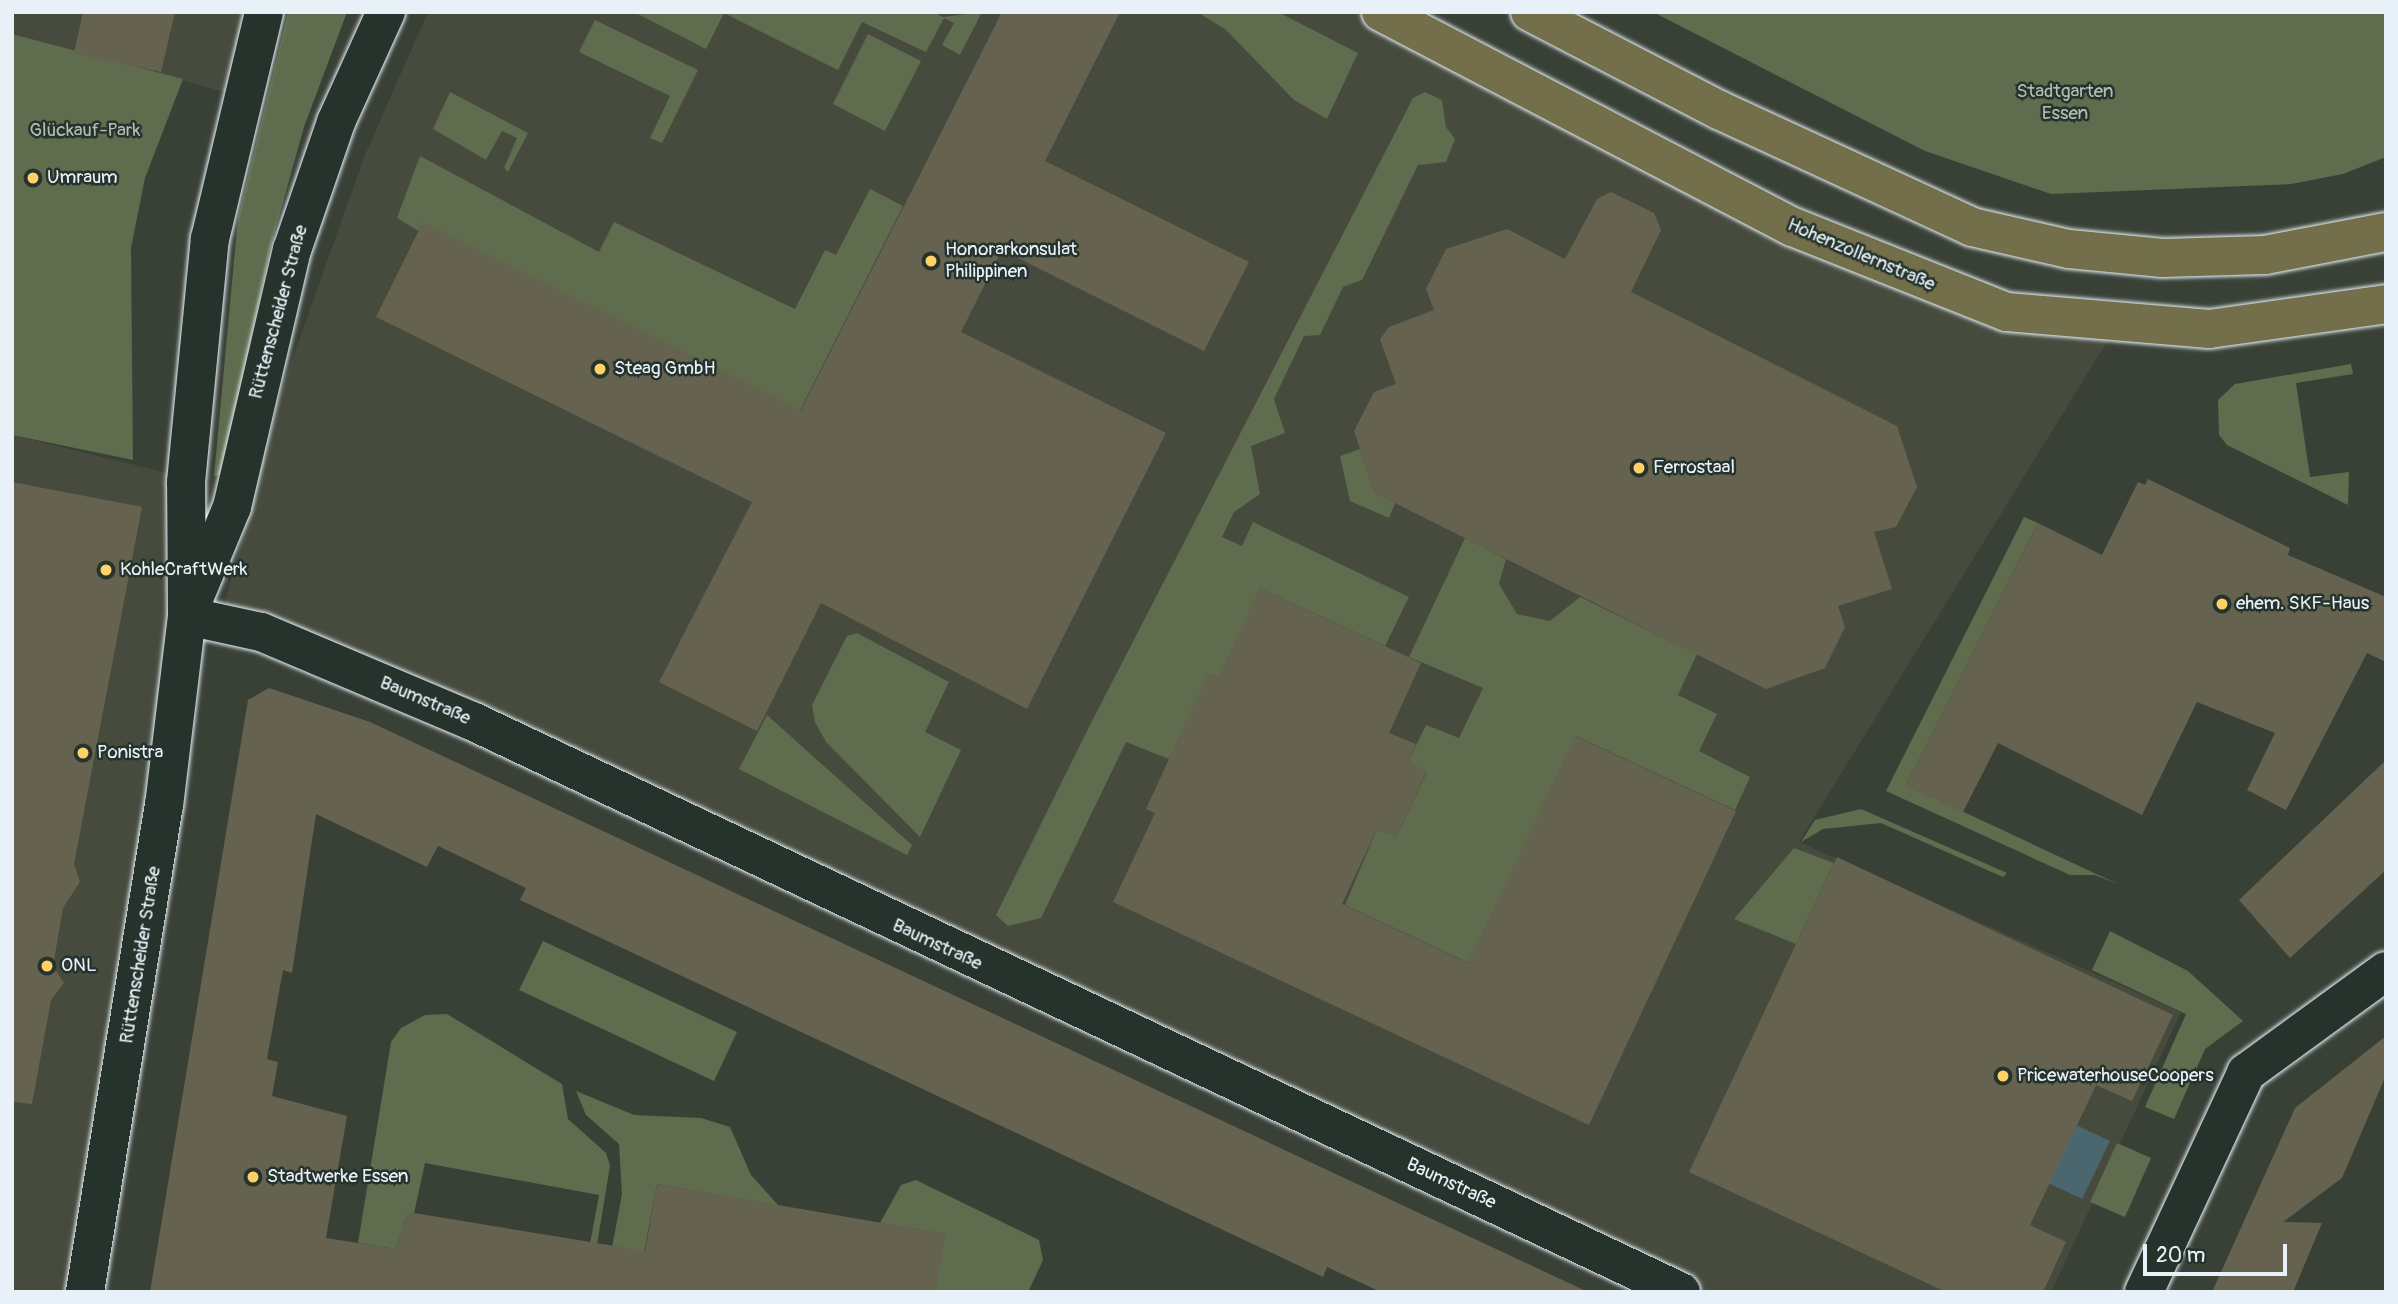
<!DOCTYPE html>
<html>
<head>
<meta charset="utf-8">
<style>
  body { margin:0 }
  #map { position:relative; width:2398px; height:1304px; overflow:hidden; background:#394137; font-family:Pangolin,sans-serif }
  div>[style] { position:absolute }
  .built>* { inset:0; background:#464b3e }
  .green>* { inset:0; background:#5f6c4e }
  .water>* { inset:0; background:#4a6770 }
  .building>* { inset:0; background:#65634f }
  .roads { filter:drop-shadow(0 0 2px #e8f1f8) drop-shadow(0 0 2px #e8f1f8) }
  .minor>* { height:38px; margin:-19px; padding:0 19px; transform-origin:19px; border-radius:19px; background:#26332d }
  .major>* { height:38px; margin:-19px; padding:0 19px; transform-origin:19px; border-radius:19px; background:#726f4a }
  .dots>* { width:19px; height:19px; translate:-50% -50%; box-sizing:border-box; border:4px solid #26332d; border-radius:50% }
  span { translate:-50% -50%; white-space:nowrap; text-align:center; line-height:1.15; -webkit-text-stroke:5px #26332d; paint-order:stroke }
  .park-label { font-size:19px; color:#b1bcb4 }
  .poi-label { font-size:19px; color:#e8f1f8 }
  .left { translate:0 -50%; text-align:left }
  .street-label { font-size:19px; color:#e8f1f8 }
  .frame { position:absolute; inset:0; border:14px solid #e8f1f8; pointer-events:none }
  .scale { position:absolute; left:2143px; top:1244px; width:144px; height:32px; box-sizing:border-box; border:4px solid #e8f1f8; border-top:0; padding-left:9px; font-size:21px; line-height:24px; white-space:nowrap; color:#e8f1f8; -webkit-text-stroke:5px #26332d; paint-order:stroke }
</style>
</head>
<body>
<div id="map">
  <div class="built">
    <i style="clip-path:polygon(12px 12px,248px 12px,225px 92px,12px 34px)"></i>
    <i style="clip-path:polygon(428px 12px,1353px 12px,2056px 333px,2108px 340px,1799px 842px,2181px 1012px,2051px 1292px,1701px 1292px,479px 718px,223px 610px,282px 388px,365px 155px)"></i>
    <i style="clip-path:polygon(12px 435px,180px 476px,181px 617px,77px 1292px,12px 1292px)"></i>
  </div>
  <div class="green">
    <i style="clip-path:polygon(288px 12px,347px 12px,304px 127px,271px 245px,223px 474px,214px 476px,238px 218px)"></i>
    <i style="clip-path:polygon(634px 12px,933px 12px,943px 17px,982px 12px,960px 55px,942px 45px,954px 23px,944px 18px,926px 52px,862px 22px,838px 70px,724px 13px,706px 49px)"></i>
    <i style="clip-path:polygon(1197px 12px,1278px 12px,1358px 53px,1327px 119px,1294px 100px,1225px 29px)"></i>
    <i style="clip-path:polygon(1653px 12px,2386px 12px,2386px 157px,2343px 174px,2291px 184px,2051px 194px,1925px 151px)"></i>
    <i style="clip-path:polygon(595px 20px,698px 70px,662px 143px,650px 138px,670px 96px,579px 52px)"></i>
    <i style="clip-path:polygon(12px 34px,183px 79px,145px 178px,131px 248px,133px 460px,12px 435px)"></i>
    <i style="clip-path:polygon(868px 34px,921px 61px,885px 131px,833px 104px)"></i>
    <i style="clip-path:polygon(450px 92px,528px 133px,508px 172px,504px 168px,517px 138px,502px 131px,486px 160px,433px 129px)"></i>
    <i style="clip-path:polygon(1425px 92px,1442px 100px,1446px 127px,1455px 139px,1446px 162px,1418px 165px,1362px 280px,1343px 287px,1320px 335px,1304px 336px,1274px 399px,1285px 433px,1251px 446px,1260px 494px,1234px 512px,1222px 537px,1242px 546px,1253px 522px,1409px 597px,1385px 646px,1260px 588px,1219px 678px,1209px 674px,1169px 759px,1126px 742px,1041px 918px,1008px 926px,996px 915px,1089px 727px,1413px 98px)"></i>
    <i style="clip-path:polygon(420px 156px,599px 252px,614px 222px,795px 309px,825px 250px,836px 255px,870px 189px,903px 206px,780px 450px,397px 218px)"></i>
    <i style="clip-path:polygon(2351px 364px,2353px 374px,2296px 383px,2310px 477px,2349px 472px,2348px 505px,2227px 445px,2219px 435px,2218px 400px,2235px 384px)"></i>
    <i style="clip-path:polygon(1360px 449px,1375px 493px,1395px 503px,1389px 518px,1350px 501px,1340px 456px)"></i>
    <i style="clip-path:polygon(2024px 517px,2038px 523px,1906px 785px,2120px 885px,2095px 875px,2070px 875px,1886px 791px)"></i>
    <i style="clip-path:polygon(1465px 538px,1506px 559px,1499px 584px,1517px 614px,1550px 621px,1580px 597px,1697px 654px,1678px 695px,1717px 714px,1699px 751px,1750px 777px,1735px 810px,1576px 736px,1469px 963px,1345px 905px,1377px 829px,1396px 837px,1427px 772px,1408px 762px,1426px 725px,1459px 738px,1483px 688px,1409px 657px)"></i>
    <i style="clip-path:polygon(857px 633px,949px 682px,925px 732px,961px 750px,920px 837px,826px 742px,815px 722px,812px 705px,847px 636px)"></i>
    <i style="clip-path:polygon(767px 715px,912px 845px,907px 855px,739px 769px)"></i>
    <i style="clip-path:polygon(1861px 809px,2007px 873px,2003px 877px,1881px 823px,1823px 829px,1801px 842px,1815px 820px)"></i>
    <i style="clip-path:polygon(1794px 848px,1834px 863px,1796px 944px,1734px 919px)"></i>
    <i style="clip-path:polygon(2110px 931px,2188px 971px,2243px 1021px,2205px 1049px,2174px 1119px,2145px 1107px,2186px 1014px,2092px 970px)"></i>
    <i style="clip-path:polygon(543px 941px,737px 1032px,714px 1081px,519px 990px)"></i>
    <i style="clip-path:polygon(447px 1014px,562px 1084px,568px 1119px,606px 1153px,610px 1166px,597px 1245px,590px 1244px,599px 1195px,425px 1163px,414px 1213px,406px 1218px,396px 1249px,358px 1243px,391px 1042px,401px 1028px,425px 1015px)"></i>
    <i style="clip-path:polygon(576px 1091px,634px 1115px,701px 1118px,730px 1127px,751px 1175px,779px 1206px,657px 1184px,644px 1253px,612px 1248px,622px 1194px,619px 1144px,586px 1115px)"></i>
    <i style="clip-path:polygon(2117px 1143px,2151px 1158px,2125px 1217px,2090px 1202px)"></i>
    <i style="clip-path:polygon(916px 1180px,1039px 1240px,1043px 1260px,1028px 1292px,935px 1292px,945px 1234px,880px 1223px,901px 1185px)"></i>
  </div>
  <div class="water">
    <i style="clip-path:polygon(2074px 1124px,2110px 1141px,2082px 1199px,2048px 1183px)"></i>
  </div>
  <div class="building">
    <i style="clip-path:polygon(83px 12px,175px 12px,161px 72px,74px 53px)"></i>
    <i style="clip-path:polygon(1002px 12px,1120px 12px,1045px 161px,1249px 262px,1204px 351px,1002px 250px,961px 332px,1166px 433px,1027px 709px,821px 603px,757px 731px,659px 682px,752px 502px,376px 317px,423px 222px,801px 410px)"></i>
    <i style="clip-path:polygon(1611px 192px,1654px 213px,1661px 230px,1631px 292px,1897px 426px,1917px 487px,1896px 527px,1874px 532px,1892px 589px,1838px 606px,1845px 627px,1825px 668px,1766px 689px,1375px 493px,1354px 431px,1374px 392px,1396px 384px,1380px 339px,1389px 327px,1434px 310px,1426px 289px,1446px 249px,1507px 229px,1565px 259px,1597px 199px)"></i>
    <i style="clip-path:polygon(2148px 479px,2290px 548px,2288px 555px,2386px 597px,2386px 662px,2367px 653px,2286px 810px,2247px 790px,2275px 733px,2197px 702px,2142px 815px,1998px 743px,1963px 812px,1906px 785px,2038px 523px,2102px 555px,2138px 482px,2145px 485px)"></i>
    <i style="clip-path:polygon(12px 482px,142px 507px,74px 864px,80px 882px,63px 908px,53px 966px,64px 983px,51px 1000px,32px 1104px,12px 1102px)"></i>
    <i style="clip-path:polygon(1260px 588px,1421px 663px,1389px 733px,1416px 744px,1408px 762px,1427px 771px,1396px 837px,1377px 829px,1342px 904px,1468px 963px,1575px 736px,1736px 811px,1589px 1125px,1113px 902px,1155px 813px,1146px 809px,1169px 759px,1209px 673px,1218px 678px)"></i>
    <i style="clip-path:polygon(269px 688px,370px 722px,1588px 1292px,1381px 1292px,1327px 1267px,1323px 1277px,520px 900px,526px 888px,438px 846px,427px 867px,316px 814px,292px 973px,283px 970px,267px 1059px,278px 1062px,272px 1096px,347px 1116px,326px 1238px,396px 1249px,408px 1212px,645px 1251px,657px 1184px,946px 1234px,935px 1292px,150px 1292px,248px 700px)"></i>
    <i style="clip-path:polygon(2386px 760px,2386px 870px,2290px 958px,2239px 900px)"></i>
    <i style="clip-path:polygon(1837px 857px,2173px 1015px,2132px 1101px,2096px 1085px,2030px 1225px,2066px 1242px,2043px 1292px,1946px 1292px,1689px 1172px)"></i>
    <i style="clip-path:polygon(2386px 1036px,2386px 1075px,2342px 1178px,2283px 1222px,2322px 1223px,2293px 1292px,2212px 1292px,2295px 1108px)"></i>
  </div>
  <div class="roads">
    <div class="minor">
      <i style="left:193px;top:601px;width:102px;rotate:-67.5deg"></i>
      <i style="left:232px;top:507px;width:264px;rotate:-76.9deg"></i>
      <i style="left:292px;top:250px;width:135px;rotate:-71deg"></i>
      <i style="left:336px;top:122px;width:121px;rotate:-65.6deg"></i>
      <i style="left:187px;top:616px;width:76px;rotate:12.2deg"></i>
      <i style="left:261px;top:632px;width:229px;rotate:22.9deg"></i>
      <i style="left:472px;top:721px;width:1337px;rotate:25.28deg"></i>
      <i style="left:85px;top:1292px;width:492px;rotate:-80.8deg"></i>
      <i style="left:164px;top:806px;width:191px;rotate:-83.1deg"></i>
      <i style="left:187px;top:616px;width:134px;rotate:-90.4deg"></i>
      <i style="left:186px;top:482px;width:244px;rotate:-84.4deg"></i>
      <i style="left:210px;top:239px;width:233px;rotate:-76.6deg"></i>
      <i style="left:2144px;top:1292px;width:242px;rotate:-65deg"></i>
      <i style="left:2246px;top:1073px;width:173px;rotate:-36.1deg"></i>
    </div>
    <div class="major">
      <i style="left:1381px;top:12px;width:465px;rotate:27.6deg"></i>
      <i style="left:1793px;top:227px;width:230px;rotate:21.7deg"></i>
      <i style="left:2007px;top:312px;width:203px;rotate:4.8deg"></i>
      <i style="left:2209px;top:329px;width:179px;rotate:-8deg"></i>
      <i style="left:1530px;top:12px;width:213px;rotate:27.4deg"></i>
      <i style="left:1719px;top:110px;width:279px;rotate:24.8deg"></i>
      <i style="left:1972px;top:227px;width:99px;rotate:12.8deg"></i>
      <i style="left:2069px;top:249px;width:94px;rotate:5.5deg"></i>
      <i style="left:2163px;top:258px;width:102px;rotate:-1.7deg"></i>
      <i style="left:2265px;top:255px;width:123px;rotate:-10.8deg"></i>
    </div>
  </div>
  <div class="dots">
    <i style="left:33px;top:178px;background:#ffd166"></i>
    <i style="left:931px;top:261px;background:#ffd166"></i>
    <i style="left:600px;top:369px;background:#ffd166"></i>
    <i style="left:1639px;top:468px;background:#ffd166"></i>
    <i style="left:106px;top:570px;background:#ffd166"></i>
    <i style="left:2222px;top:604px;background:#ffd166"></i>
    <i style="left:83px;top:753px;background:#ffd166"></i>
    <i style="left:47px;top:966px;background:#ffd166"></i>
    <i style="left:2003px;top:1076px;background:#ffd166"></i>
    <i style="left:253px;top:1177px;background:#ffd166"></i>
  </div>
  <div class="park-label">
    <span style="left:2065px;top:103px">Stadtgarten<br>Essen</span>
    <span style="left:85px;top:131px">Glückauf-Park</span>
  </div>
  <div class="poi-label">
    <span class="left" style="left:47px;top:178px">Umraum</span>
    <span class="left" style="left:945px;top:261px">Honorarkonsulat<br>Philippinen</span>
    <span class="left" style="left:614px;top:369px">Steag GmbH</span>
    <span class="left" style="left:1653px;top:468px">Ferrostaal</span>
    <span class="left" style="left:120px;top:570px">KohleCraftWerk</span>
    <span class="left" style="left:2236px;top:604px">ehem. SKF-Haus</span>
    <span class="left" style="left:97px;top:753px">Ponistra</span>
    <span class="left" style="left:61px;top:966px">ONL</span>
    <span class="left" style="left:2017px;top:1076px">PricewaterhouseCoopers</span>
    <span class="left" style="left:267px;top:1177px">Stadtwerke Essen</span>
  </div>
  <div class="street-label">
    <span style="left:1861px;top:255px;rotate:23deg">Hohenzollernstraße</span>
    <span style="left:279px;top:312px;rotate:-75deg">Rüttenscheider Straße</span>
    <span style="left:425px;top:701px;rotate:23deg">Baumstraße</span>
    <span style="left:937px;top:945px;rotate:25deg">Baumstraße</span>
    <span style="left:141px;top:955px;rotate:-81deg">Rüttenscheider Straße</span>
    <span style="left:1451px;top:1184px;rotate:25deg">Baumstraße</span>
  </div>
  <div class="frame"></div>
  <div class="scale">20 m</div>
</div>
</body>
</html>
